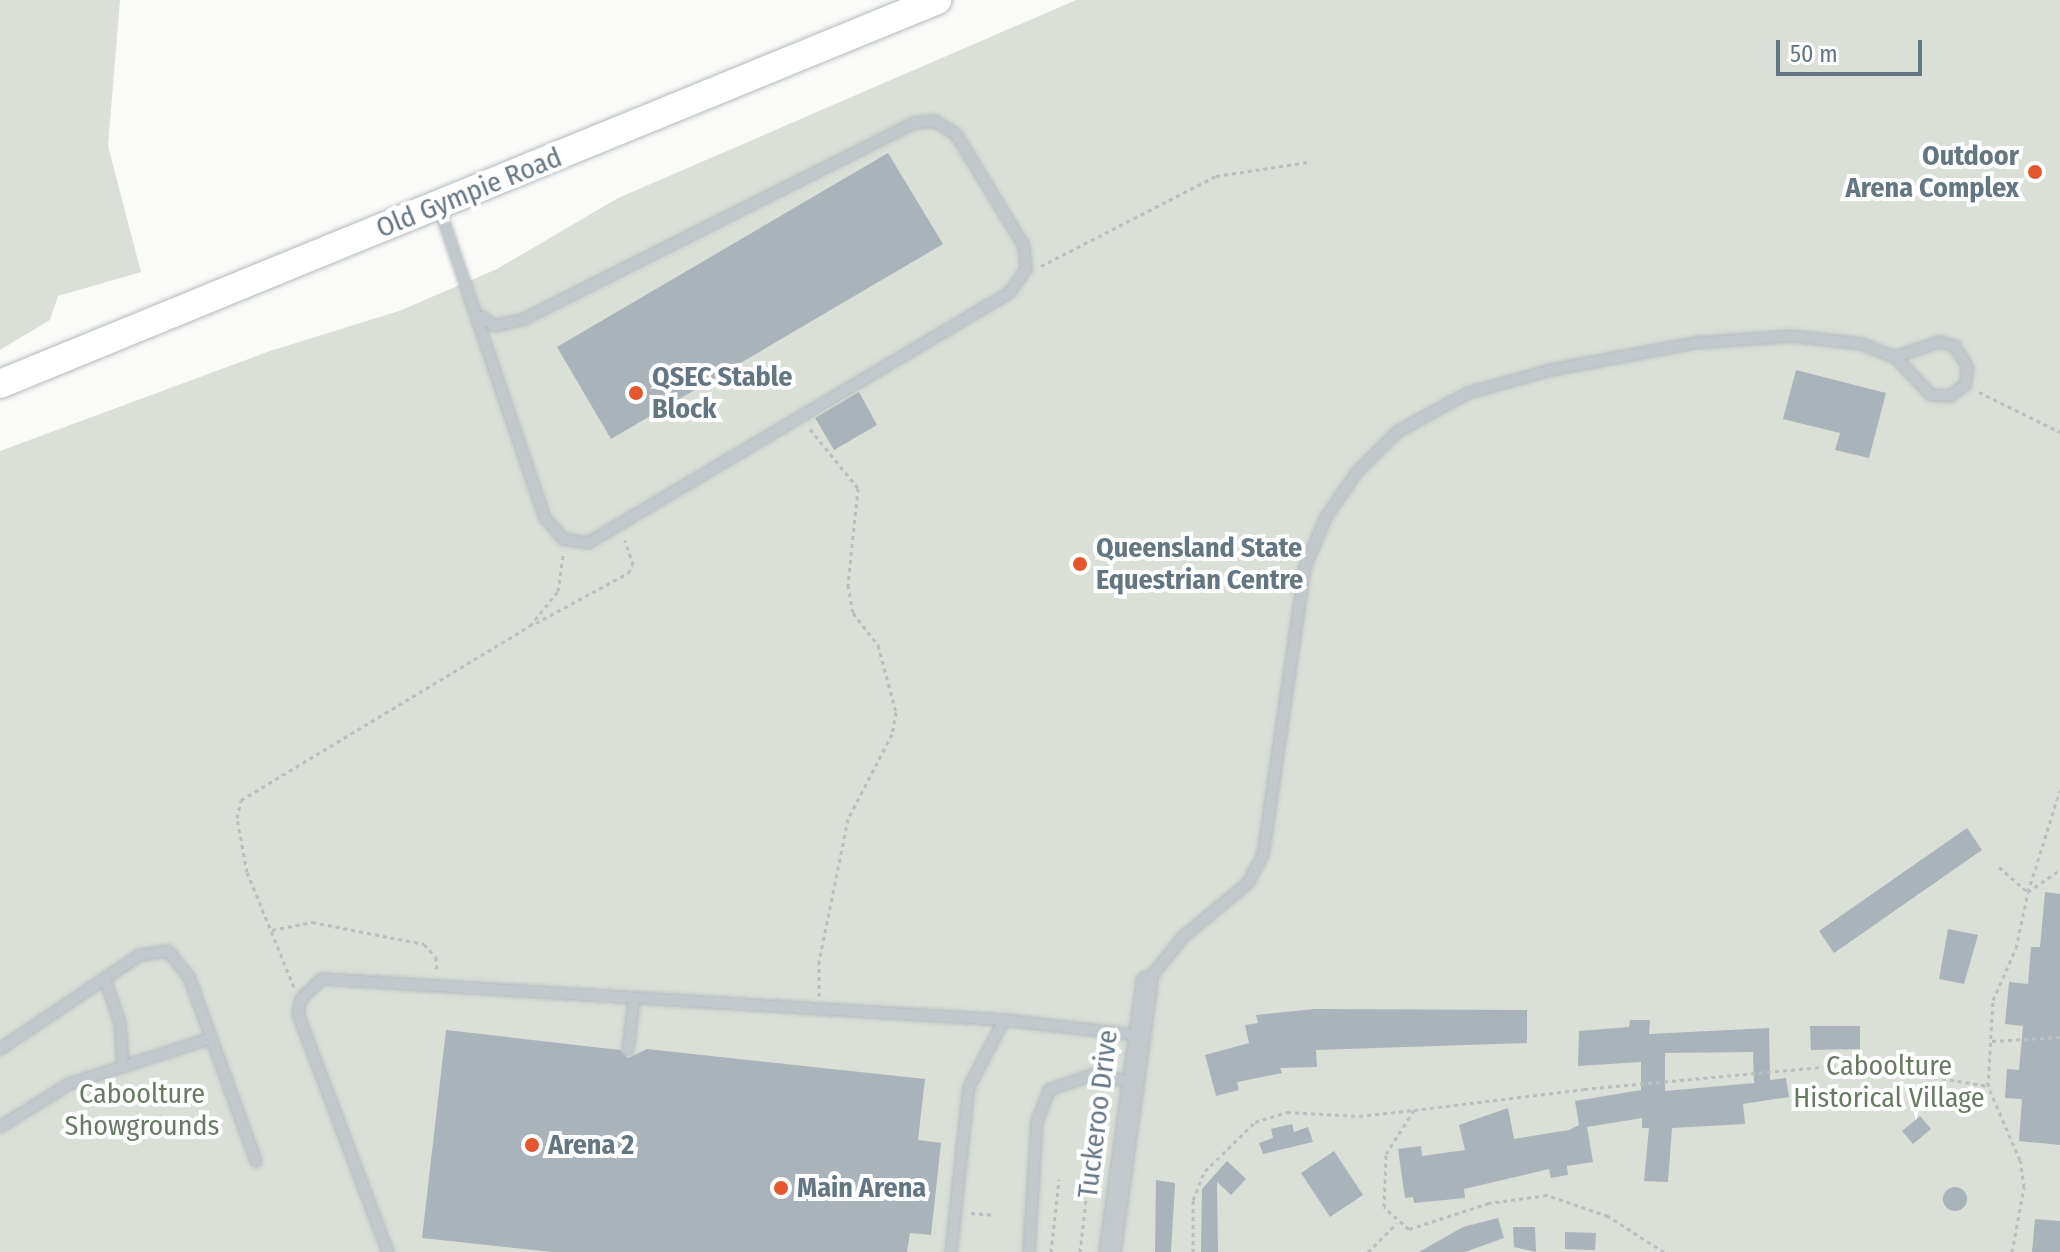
<!DOCTYPE html>
<html>
<head>
<meta charset="utf-8">
<style>
  body { margin:0 }
  #map { position:relative; width:2060px; height:1252px; overflow:hidden; background:#fafaf8; font-family:"Fira Sans Condensed",sans-serif }
  div>[style] { position:absolute }
  .green>* { inset:0; background:#dadfd7 }
  .building>* { inset:0; background:#aab3b9 }
  .round { border-radius:50% }
  .path>* { height:3px; margin-top:-1.5px; transform-origin:0; background:repeating-linear-gradient(90deg,#bbbfc2 0 4px,transparent 0 8px) }
  .roads { filter:drop-shadow(0 0 2px #b3babf) drop-shadow(0 0 2px #b3babf) }
  .service>* { height:10px; margin:-5px; padding:0 5px; transform-origin:5px; border-radius:5px; background:#c3c8cc }
  .minor>* { height:20px; margin:-10px; padding:0 10px; transform-origin:10px; border-radius:10px; background:#c3c8cc }
  .secondary>* { height:28px; margin:-14px; padding:0 14px; transform-origin:14px; border-radius:14px; background:#fff }
  .dots>* { width:22px; height:22px; translate:-50% -50%; box-sizing:border-box; border:4px solid #fff; border-radius:50% }
  span { translate:-50% -50%; white-space:nowrap; text-align:center; line-height:1.15; -webkit-text-stroke:8px #fff; paint-order:stroke }
  .poi-label { font-size:28px; color:#657683; font-weight:700 }
  .right { translate:-100% -50%; text-align:right }
  .left { translate:0 -50%; text-align:left }
  .street-label { font-size:28px; color:#657683 }
  .park-label { font-size:28px; color:#687a64 }
  .scale { position:absolute; left:1776px; top:40px; width:146px; height:36px; box-sizing:border-box; border:4px solid #657683; border-top:0; padding-left:10px; font-size:24px; line-height:28px; white-space:nowrap; color:#657683; -webkit-text-stroke:6px #fff; paint-order:stroke }
</style>
</head>
<body>
<div id="map">
  <div class="green">
    <i style="clip-path:polygon(0 0,120px 0,108px 146px,141px 272px,58px 296px,50px 320px,0 350px)"></i>
    <i style="clip-path:polygon(1076px 0,2060px 0,2060px 1252px,0 1252px,0 451px,270px 351px,399px 311px,497px 269px,618px 198px)"></i>
  </div>
  <div class="building">
    <i style="clip-path:polygon(888px 153px,943px 244px,611px 439px,557px 347px)"></i>
    <i style="clip-path:polygon(1796px 370px,1886px 393px,1869px 458px,1835px 450px,1840px 433px,1783px 419px)"></i>
    <i style="clip-path:polygon(859px 392px,877px 425px,834px 450px,815px 418px)"></i>
    <i style="clip-path:polygon(1967px 828px,1982px 850px,1834px 953px,1819px 931px)"></i>
    <i style="clip-path:polygon(2045px 892px,2060px 894px,2060px 1145px,2019px 1141px,2022px 1099px,2005px 1098px,2007px 1069px,2019px 1070px,2023px 1026px,2005px 1024px,2009px 982px,2028px 984px,2031px 947px,2040px 947px)"></i>
    <i style="clip-path:polygon(1948px 929px,1978px 935px,1964px 984px,1939px 979px)"></i>
    <i style="clip-path:polygon(1315px 1009px,1527px 1010px,1527px 1043px,1316px 1050px,1317px 1067px,1280px 1068px,1282px 1073px,1237px 1082px,1239px 1090px,1216px 1096px,1205px 1055px,1249px 1043px,1245px 1025px,1258px 1023px,1256px 1015px)"></i>
    <i style="clip-path:polygon(evenodd,1630px 1020px,1650px 1020px,1649px 1034px,1769px 1028px,1770px 1080px,1786px 1078px,1789px 1097px,1743px 1104px,1745px 1124px,1672px 1128px,1668px 1182px,1644px 1181px,1649px 1128px,1642px 1128px,1642px 1118px,1587px 1127px,1593px 1162px,1567px 1166px,1568px 1175px,1551px 1178px,1549px 1169px,1464px 1189px,1465px 1198px,1414px 1203px,1413px 1197px,1405px 1198px,1398px 1149px,1421px 1146px,1422px 1156px,1465px 1150px,1459px 1125px,1508px 1108px,1514px 1139px,1569px 1130px,1579px 1125px,1575px 1101px,1641px 1090px,1641px 1062px,1578px 1066px,1579px 1031px,1629px 1027px,1630px 1020px,1753px 1052px,1754px 1083px,1665px 1091px,1665px 1053px,1753px 1052px)"></i>
    <i style="clip-path:polygon(1810px 1026px,1860px 1026px,1860px 1049px,1811px 1050px)"></i>
    <i style="clip-path:polygon(446px 1030px,620px 1050px,628px 1058px,647px 1049px,925px 1079px,918px 1140px,941px 1143px,931px 1235px,910px 1233px,907px 1252px,553px 1252px,422px 1238px)"></i>
    <i style="clip-path:polygon(1920px 1116px,1931px 1129px,1913px 1144px,1902px 1131px)"></i>
    <i style="clip-path:polygon(1292px 1124px,1294px 1132px,1308px 1127px,1313px 1142px,1263px 1154px,1259px 1143px,1273px 1138px,1271px 1129px)"></i>
    <i style="clip-path:polygon(1334px 1151px,1363px 1195px,1330px 1217px,1301px 1173px)"></i>
    <i style="clip-path:polygon(1227px 1161px,1246px 1179px,1231px 1195px,1217px 1182px,1218px 1252px,1201px 1252px,1202px 1189px)"></i>
    <i style="clip-path:polygon(1156px 1180px,1175px 1183px,1171px 1252px,1155px 1252px)"></i>
    <i class="round" style="left:1943px;top:1187px;width:24px;height:24px"></i>
    <i style="clip-path:polygon(1498px 1218px,1504px 1238px,1465px 1252px,1419px 1252px,1463px 1227px)"></i>
    <i style="clip-path:polygon(2035px 1219px,2060px 1221px,2060px 1252px,2032px 1252px)"></i>
    <i style="clip-path:polygon(1513px 1227px,1535px 1227px,1536px 1252px,1514px 1247px)"></i>
    <i style="clip-path:polygon(1565px 1232px,1596px 1233px,1595px 1250px,1565px 1249px)"></i>
  </div>
  <div class="path">
    <i style="left:1041px;top:266px;width:197px;rotate:-27.2deg"></i>
    <i style="left:1216px;top:176px;width:93px;rotate:-8.7deg"></i>
    <i style="left:1979px;top:392px;width:90px;rotate:26.3deg"></i>
    <i style="left:810px;top:429px;width:76px;rotate:50.9deg"></i>
    <i style="left:858px;top:488px;width:98px;rotate:95.9deg"></i>
    <i style="left:848px;top:585px;width:28px;rotate:80deg"></i>
    <i style="left:853px;top:613px;width:41px;rotate:52deg"></i>
    <i style="left:878px;top:645px;width:69px;rotate:75deg"></i>
    <i style="left:896px;top:712px;width:22px;rotate:100deg"></i>
    <i style="left:892px;top:734px;width:96px;rotate:117.4deg"></i>
    <i style="left:848px;top:819px;width:145px;rotate:101.5deg"></i>
    <i style="left:819px;top:961px;width:35px;rotate:90deg"></i>
    <i style="left:536px;top:623px;width:105px;rotate:-28.5deg"></i>
    <i style="left:628px;top:573px;width:9px;rotate:-58deg"></i>
    <i style="left:633px;top:565px;width:26px;rotate:-108deg"></i>
    <i style="left:1999px;top:867px;width:38px;rotate:41deg"></i>
    <i style="left:2028px;top:892px;width:107px;rotate:-72.6deg"></i>
    <i style="left:272px;top:930px;width:41px;rotate:-11.3deg"></i>
    <i style="left:312px;top:922px;width:114px;rotate:11.1deg"></i>
    <i style="left:424px;top:944px;width:18px;rotate:47deg"></i>
    <i style="left:436px;top:957px;width:15px;rotate:86deg"></i>
    <i style="left:294px;top:987px;width:124px;rotate:-112.2deg"></i>
    <i style="left:247px;top:872px;width:55px;rotate:-100.5deg"></i>
    <i style="left:237px;top:818px;width:18px;rotate:-77deg"></i>
    <i style="left:241px;top:800px;width:337px;rotate:-31.1deg"></i>
    <i style="left:530px;top:626px;width:45px;rotate:-51.3deg"></i>
    <i style="left:558px;top:591px;width:37px;rotate:-82deg"></i>
    <i style="left:1992px;top:1041px;width:68px;rotate:-3.4deg"></i>
    <i style="left:971px;top:1213px;width:24px;rotate:5deg"></i>
    <i style="left:1051px;top:1252px;width:73px;rotate:-83.7deg"></i>
    <i style="left:1080px;top:1252px;width:89px;rotate:-83.5deg"></i>
    <i style="left:1193px;top:1252px;width:52px;rotate:-90deg"></i>
    <i style="left:1193px;top:1200px;width:31px;rotate:-68deg"></i>
    <i style="left:1205px;top:1171px;width:70px;rotate:-44.4deg"></i>
    <i style="left:1255px;top:1122px;width:34px;rotate:-17deg"></i>
    <i style="left:1287px;top:1112px;width:72px;rotate:3.2deg"></i>
    <i style="left:1359px;top:1116px;width:55px;rotate:-6.2deg"></i>
    <i style="left:1368px;top:1252px;width:41px;rotate:-45deg"></i>
    <i style="left:1664px;top:1252px;width:67px;rotate:-147.3deg"></i>
    <i style="left:1608px;top:1216px;width:65px;rotate:-161deg"></i>
    <i style="left:1547px;top:1195px;width:59px;rotate:172.1deg"></i>
    <i style="left:1489px;top:1203px;width:84px;rotate:162deg"></i>
    <i style="left:1409px;top:1229px;width:33px;rotate:-139deg"></i>
    <i style="left:1384px;top:1207px;width:53px;rotate:-87.8deg"></i>
    <i style="left:1386px;top:1154px;width:52px;rotate:-57.5deg"></i>
    <i style="left:1414px;top:1110px;width:171px;rotate:-7deg"></i>
    <i style="left:1584px;top:1089px;width:272px;rotate:-5.3deg"></i>
    <i style="left:1855px;top:1064px;width:135px;rotate:9.4deg"></i>
    <i style="left:2012px;top:1252px;width:66px;rotate:-79.5deg"></i>
    <i style="left:2024px;top:1187px;width:27px;rotate:-98deg"></i>
    <i style="left:2020px;top:1160px;width:81px;rotate:-113.4deg"></i>
    <i style="left:1988px;top:1086px;width:86px;rotate:-86.7deg"></i>
    <i style="left:1993px;top:1000px;width:57px;rotate:-66.1deg"></i>
    <i style="left:2016px;top:948px;width:57px;rotate:-77.9deg"></i>
    <i style="left:2028px;top:892px;width:39px;rotate:-35deg"></i>
  </div>
  <div class="roads">
    <div class="service">
      <i style="left:439px;top:207px;width:329px;rotate:71.2deg"></i>
      <i style="left:545px;top:518px;width:28px;rotate:49deg"></i>
      <i style="left:563px;top:539px;width:25px;rotate:9deg"></i>
      <i style="left:588px;top:543px;width:491px;rotate:-30.7deg"></i>
      <i style="left:1010px;top:292px;width:28px;rotate:-55deg"></i>
      <i style="left:1026px;top:269px;width:23px;rotate:-95deg"></i>
      <i style="left:1024px;top:246px;width:131px;rotate:-121.3deg"></i>
      <i style="left:956px;top:134px;width:26px;rotate:-149deg"></i>
      <i style="left:934px;top:121px;width:20px;rotate:174deg"></i>
      <i style="left:914px;top:123px;width:436px;rotate:153.3deg"></i>
      <i style="left:525px;top:319px;width:31px;rotate:167deg"></i>
      <i style="left:495px;top:326px;width:16px;rotate:-145deg"></i>
      <i style="left:105px;top:979px;width:46px;rotate:71.2deg"></i>
      <i style="left:120px;top:1023px;width:44px;rotate:86.1deg"></i>
      <i style="left:1147px;top:982px;width:58px;rotate:-51.3deg"></i>
      <i style="left:1183px;top:937px;width:85px;rotate:-39.7deg"></i>
      <i style="left:1248px;top:883px;width:32px;rotate:-62deg"></i>
      <i style="left:1263px;top:855px;width:291px;rotate:-81.7deg"></i>
      <i style="left:1305px;top:567px;width:54px;rotate:-67.2deg"></i>
      <i style="left:1326px;top:517px;width:55px;rotate:-55.4deg"></i>
      <i style="left:1357px;top:472px;width:57px;rotate:-45deg"></i>
      <i style="left:1397px;top:432px;width:81px;rotate:-28.8deg"></i>
      <i style="left:1468px;top:393px;width:86px;rotate:-15.5deg"></i>
      <i style="left:1551px;top:370px;width:147px;rotate:-10.6deg"></i>
      <i style="left:1695px;top:343px;width:97px;rotate:-4.1deg"></i>
      <i style="left:1792px;top:336px;width:70px;rotate:6.5deg"></i>
      <i style="left:1862px;top:344px;width:35px;rotate:22deg"></i>
      <i style="left:1895px;top:357px;width:52px;rotate:46.5deg"></i>
      <i style="left:1931px;top:395px;width:19px;rotate:3deg"></i>
      <i style="left:1950px;top:396px;width:19px;rotate:-36deg"></i>
      <i style="left:1965px;top:385px;width:17px;rotate:-80deg"></i>
      <i style="left:1968px;top:368px;width:26px;rotate:-121deg"></i>
      <i style="left:1955px;top:346px;width:16px;rotate:-166deg"></i>
      <i style="left:1939px;top:342px;width:46px;rotate:161.2deg"></i>
      <i style="left:0;top:1049px;width:169px;rotate:-33.9deg"></i>
      <i style="left:140px;top:955px;width:28px;rotate:-8deg"></i>
      <i style="left:168px;top:951px;width:33px;rotate:51deg"></i>
      <i style="left:189px;top:977px;width:196px;rotate:70deg"></i>
      <i style="left:628px;top:1050px;width:50px;rotate:-83.2deg"></i>
      <i style="left:0;top:1127px;width:81px;rotate:-31.9deg"></i>
      <i style="left:69px;top:1084px;width:149px;rotate:-17.9deg"></i>
      <i style="left:388px;top:1252px;width:254px;rotate:-110.7deg"></i>
      <i style="left:298px;top:1014px;width:15px;rotate:-79deg"></i>
      <i style="left:301px;top:999px;width:29px;rotate:-44deg"></i>
      <i style="left:322px;top:979px;width:683px;rotate:3.44deg"></i>
      <i style="left:1004px;top:1020px;width:133px;rotate:6.5deg"></i>
      <i style="left:951px;top:1252px;width:166px;rotate:-83.8deg"></i>
      <i style="left:969px;top:1087px;width:76px;rotate:-62.4deg"></i>
      <i style="left:1029px;top:1252px;width:130px;rotate:-86.5deg"></i>
      <i style="left:1037px;top:1122px;width:34px;rotate:-69deg"></i>
      <i style="left:1049px;top:1090px;width:46px;rotate:-19.2deg"></i>
      <i style="left:1092px;top:1075px;width:40px;rotate:10deg"></i>
    </div>
    <div class="minor">
      <i style="left:1110px;top:1252px;width:273px;rotate:-82.2deg"></i>
    </div>
    <div class="secondary">
      <i style="left:0;top:384px;width:1013px;rotate:-22.28deg"></i>
    </div>
  </div>
  <div class="dots">
    <i style="left:2035px;top:172px;background:#e4572e"></i>
    <i style="left:636px;top:393px;background:#e4572e"></i>
    <i style="left:1080px;top:564px;background:#e4572e"></i>
    <i style="left:532px;top:1145px;background:#e4572e"></i>
    <i style="left:781px;top:1188px;background:#e4572e"></i>
  </div>
  <div class="poi-label">
    <span class="right" style="left:2019px;top:172px">Outdoor<br>Arena Complex</span>
    <span class="left" style="left:652px;top:393px">QSEC Stable<br>Block</span>
    <span class="left" style="left:1096px;top:564px">Queensland State<br>Equestrian Centre</span>
    <span class="left" style="left:548px;top:1145px">Arena 2</span>
    <span class="left" style="left:797px;top:1188px">Main Arena</span>
  </div>
  <div class="street-label">
    <span style="left:469px;top:193px;rotate:-22deg">Old Gympie Road</span>
    <span style="left:1098px;top:1114px;rotate:-83deg">Tuckeroo Drive</span>
  </div>
  <div class="park-label">
    <span style="left:1889px;top:1082px">Caboolture<br>Historical Village</span>
    <span style="left:142px;top:1110px">Caboolture<br>Showgrounds</span>
  </div>
  <div class="scale">50 m</div>
</div>
</body>
</html>
